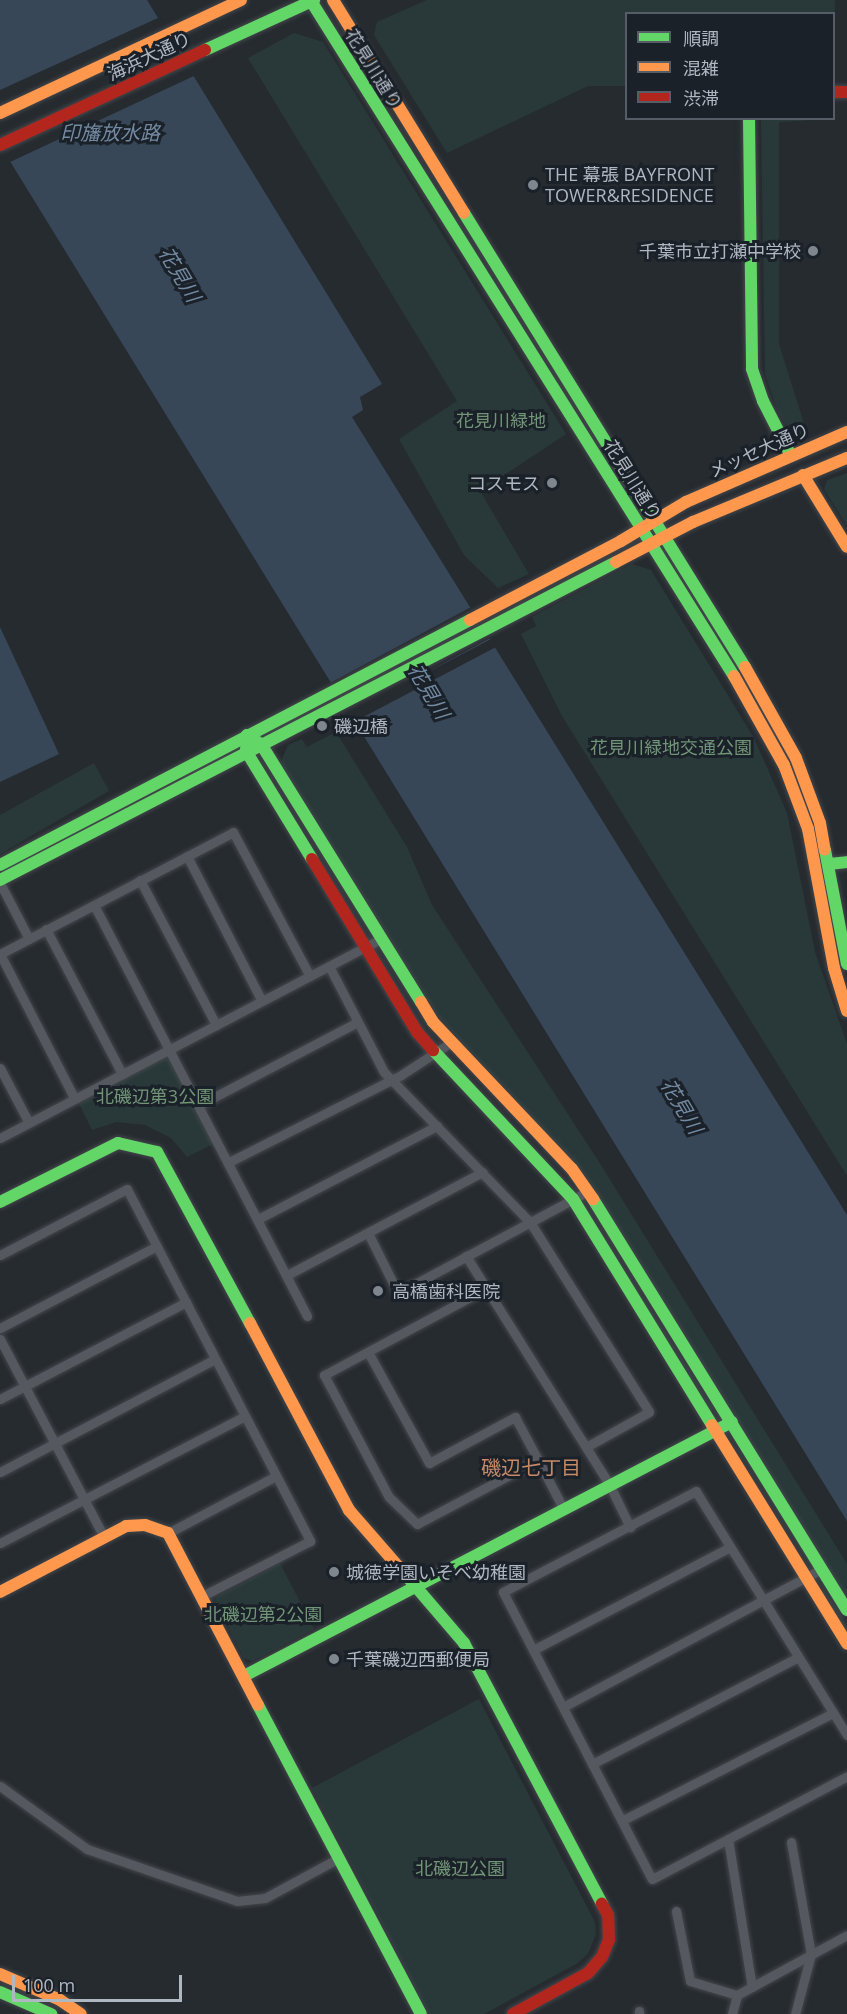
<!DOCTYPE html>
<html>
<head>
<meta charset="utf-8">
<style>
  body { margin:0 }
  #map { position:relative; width:847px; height:2014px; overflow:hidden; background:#262b30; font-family:"Open Sans","Noto Sans JP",sans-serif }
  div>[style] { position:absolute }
  .green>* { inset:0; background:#293939 }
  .water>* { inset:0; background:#374758 }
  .pier>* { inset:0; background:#262b30 }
  .roads { filter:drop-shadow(0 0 2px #43474b) drop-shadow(0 0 2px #43474b) }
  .street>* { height:9px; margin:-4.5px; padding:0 4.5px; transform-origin:4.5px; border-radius:4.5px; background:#55595f }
  .fast>* { height:12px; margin:-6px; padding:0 6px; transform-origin:6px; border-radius:6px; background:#63d668 }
  .slow>* { height:12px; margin:-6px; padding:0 6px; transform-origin:6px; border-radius:6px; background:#ff974d }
  .jam>* { height:12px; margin:-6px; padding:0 6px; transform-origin:6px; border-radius:6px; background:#b3261e }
  .dots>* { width:16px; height:16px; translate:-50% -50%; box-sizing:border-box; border:3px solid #1b2129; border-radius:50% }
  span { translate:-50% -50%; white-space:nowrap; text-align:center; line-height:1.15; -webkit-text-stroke:6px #1b2129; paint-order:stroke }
  .street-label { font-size:18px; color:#afb7c1 }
  .poi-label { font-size:18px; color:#afb7c1 }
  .left { translate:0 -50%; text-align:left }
  .right { translate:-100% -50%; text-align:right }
  .park-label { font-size:18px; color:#719577 }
  .water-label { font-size:20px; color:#738aa2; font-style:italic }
  .neighbourhood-label { font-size:20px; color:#c68a66 }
  .legend { position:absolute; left:625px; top:12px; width:210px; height:108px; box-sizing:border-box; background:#1b2129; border:2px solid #565d66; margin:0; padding:8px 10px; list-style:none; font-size:18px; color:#afb7c1 }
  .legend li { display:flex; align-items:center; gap:12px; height:30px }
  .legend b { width:30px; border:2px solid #565d66 }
  .scale { position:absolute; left:12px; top:1975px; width:170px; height:27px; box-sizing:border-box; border:3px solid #afb7c1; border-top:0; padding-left:8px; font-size:18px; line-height:21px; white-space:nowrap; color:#afb7c1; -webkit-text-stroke:4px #1b2129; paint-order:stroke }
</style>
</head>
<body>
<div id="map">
  <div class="green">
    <i style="clip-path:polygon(427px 0,835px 0,834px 67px,834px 14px,626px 14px,626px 86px,588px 86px,447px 153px,374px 35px,377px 22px)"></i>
    <i style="clip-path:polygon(294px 33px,323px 42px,566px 434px,480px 491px,529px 574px,498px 588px,464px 555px,399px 439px,457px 401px,248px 58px)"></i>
    <i style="clip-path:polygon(761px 119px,829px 119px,779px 122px,779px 344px,807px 433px,799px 437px,791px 433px,778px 412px,765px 374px)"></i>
    <i style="clip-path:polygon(847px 473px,847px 526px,824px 489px,827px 480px)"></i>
    <i style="clip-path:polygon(632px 564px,651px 570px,754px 738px,787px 813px,815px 952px,847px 1044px,847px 1176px,562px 716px,521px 634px,536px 626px,532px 617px)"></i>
    <i style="clip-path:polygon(336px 732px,407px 847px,432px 905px,601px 1165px,847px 1564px,847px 1603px,584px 1174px,438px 1016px,280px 764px,288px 745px,302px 739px,307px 747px)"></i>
    <i style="clip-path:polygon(94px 763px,109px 791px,0 854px,0 815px)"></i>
    <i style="clip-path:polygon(164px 1058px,169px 1060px,213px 1144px,187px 1157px,171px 1138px,145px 1125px,116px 1122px,92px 1130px,78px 1102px)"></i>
    <i style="clip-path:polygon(588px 1211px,714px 1409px,710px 1412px,588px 1212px)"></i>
    <i style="clip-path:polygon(280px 1563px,314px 1629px,252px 1661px,244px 1658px,215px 1602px,216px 1597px)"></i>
    <i style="clip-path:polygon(823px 1589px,847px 1623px,847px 1633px,822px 1593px)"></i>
    <i style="clip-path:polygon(479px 1699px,595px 1922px,596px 1934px,588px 1954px,578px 1963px,484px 2014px,429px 2014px,312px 1788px)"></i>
  </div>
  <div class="water">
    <i style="clip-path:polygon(0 0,147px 0,382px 384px,360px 397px,363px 410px,352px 417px,847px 1215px,847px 1521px,0 145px)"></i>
    <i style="clip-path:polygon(0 627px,59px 754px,0 782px)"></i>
  </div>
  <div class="pier">
    <i style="clip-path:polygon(160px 17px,196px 75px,8px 163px,0 151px,0 90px)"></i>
    <i style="clip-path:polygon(473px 606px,492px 637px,409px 682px,493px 638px,498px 646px,352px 723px,328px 684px)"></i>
  </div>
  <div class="roads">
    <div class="street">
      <i style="left:187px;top:856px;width:163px;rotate:62.7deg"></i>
      <i style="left:140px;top:880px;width:164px;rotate:62.3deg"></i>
      <i style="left:0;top:883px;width:63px;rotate:62.6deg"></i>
      <i style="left:94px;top:905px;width:463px;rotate:62.6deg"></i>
      <i style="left:46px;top:929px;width:164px;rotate:62.3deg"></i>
      <i style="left:0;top:954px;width:263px;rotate:-27.6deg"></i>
      <i style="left:233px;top:832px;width:163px;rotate:61.9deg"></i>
      <i style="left:0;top:954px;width:163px;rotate:62.7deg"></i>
      <i style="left:329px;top:966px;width:119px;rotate:62.6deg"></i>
      <i style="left:384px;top:1072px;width:209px;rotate:45.8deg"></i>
      <i style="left:530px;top:1222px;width:224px;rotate:57.9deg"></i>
      <i style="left:649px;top:1412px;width:72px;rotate:150.9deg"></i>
      <i style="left:0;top:1068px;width:62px;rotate:62.2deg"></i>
      <i style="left:199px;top:1105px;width:179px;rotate:-27.6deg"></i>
      <i style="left:0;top:1138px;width:430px;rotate:-27.6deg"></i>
      <i style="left:229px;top:1162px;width:193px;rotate:-26.8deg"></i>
      <i style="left:401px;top:1075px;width:59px;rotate:-33.1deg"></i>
      <i style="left:258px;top:1219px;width:202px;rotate:-27.5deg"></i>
      <i style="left:368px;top:1233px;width:67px;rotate:63.4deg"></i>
      <i style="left:398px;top:1293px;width:216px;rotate:-28.2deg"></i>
      <i style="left:0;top:1255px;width:143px;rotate:-27.5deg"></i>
      <i style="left:127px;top:1189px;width:397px;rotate:62.5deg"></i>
      <i style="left:310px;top:1541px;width:121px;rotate:153deg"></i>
      <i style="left:466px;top:1256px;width:271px;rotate:57.9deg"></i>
      <i style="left:610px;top:1486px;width:46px;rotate:64deg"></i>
      <i style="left:287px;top:1275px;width:221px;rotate:-27.8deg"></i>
      <i style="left:487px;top:1288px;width:185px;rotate:151.9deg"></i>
      <i style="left:324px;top:1375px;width:138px;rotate:62deg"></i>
      <i style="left:389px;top:1497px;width:39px;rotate:44deg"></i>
      <i style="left:417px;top:1524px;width:137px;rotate:-27.9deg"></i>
      <i style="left:538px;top:1460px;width:56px;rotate:62.5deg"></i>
      <i style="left:0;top:1328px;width:177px;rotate:-27.6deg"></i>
      <i style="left:0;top:1339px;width:224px;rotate:62.3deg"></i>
      <i style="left:368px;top:1352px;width:127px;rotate:61.2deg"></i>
      <i style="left:429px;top:1463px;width:98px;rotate:-28.1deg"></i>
      <i style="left:515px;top:1417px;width:49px;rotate:61.9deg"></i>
      <i style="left:0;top:1399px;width:210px;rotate:-27.5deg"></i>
      <i style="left:0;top:1472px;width:243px;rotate:-27.7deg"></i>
      <i style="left:168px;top:1533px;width:122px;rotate:-27.8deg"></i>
      <i style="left:0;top:1543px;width:276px;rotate:-27.4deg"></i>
      <i style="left:533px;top:1650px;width:222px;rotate:-27.6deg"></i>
      <i style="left:563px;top:1707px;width:293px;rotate:-28.1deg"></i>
      <i style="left:847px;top:1735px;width:287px;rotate:-121.8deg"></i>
      <i style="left:696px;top:1491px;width:218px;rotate:152.4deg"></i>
      <i style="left:503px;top:1592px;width:323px;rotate:62.6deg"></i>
      <i style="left:652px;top:1879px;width:221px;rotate:-27.8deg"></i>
      <i style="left:592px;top:1764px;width:232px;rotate:-27.4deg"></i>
      <i style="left:0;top:1786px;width:107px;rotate:35.9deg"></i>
      <i style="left:87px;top:1849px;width:159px;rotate:19.1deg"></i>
      <i style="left:237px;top:1901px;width:28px;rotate:-6deg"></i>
      <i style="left:265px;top:1898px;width:84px;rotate:-28.4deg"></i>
      <i style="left:623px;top:1820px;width:236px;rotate:-27deg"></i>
      <i style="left:728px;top:1839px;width:150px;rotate:80.8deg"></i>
      <i style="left:791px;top:1842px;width:114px;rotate:79.9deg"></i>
      <i style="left:811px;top:1954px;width:62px;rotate:104.9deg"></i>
      <i style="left:676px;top:1911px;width:71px;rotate:78.7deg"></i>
      <i style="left:690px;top:1981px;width:49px;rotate:16.6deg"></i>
      <i style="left:737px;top:1995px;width:125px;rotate:-28.6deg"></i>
      <i style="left:639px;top:2014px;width:3px;rotate:-90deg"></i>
      <i style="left:732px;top:2014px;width:20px;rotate:-75deg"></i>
    </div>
    <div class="fast">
      <i style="left:311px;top:1px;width:797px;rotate:57.93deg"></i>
      <i style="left:205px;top:50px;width:120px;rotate:-24.6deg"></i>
      <i style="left:749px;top:118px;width:251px;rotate:89.3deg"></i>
      <i style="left:752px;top:369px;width:34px;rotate:71deg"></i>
      <i style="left:763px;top:401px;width:59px;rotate:63deg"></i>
      <i style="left:464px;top:213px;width:534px;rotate:58.24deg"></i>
      <i style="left:825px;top:850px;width:116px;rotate:79.1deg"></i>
      <i style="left:312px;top:859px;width:127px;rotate:-121.4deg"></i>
      <i style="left:246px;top:751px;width:16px;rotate:-86deg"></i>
      <i style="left:247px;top:735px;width:17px;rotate:33deg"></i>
      <i style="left:261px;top:744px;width:304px;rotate:58.2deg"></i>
      <i style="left:829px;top:864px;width:18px;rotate:-6deg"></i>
      <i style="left:0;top:865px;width:530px;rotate:-27.53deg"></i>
      <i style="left:0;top:880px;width:693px;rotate:-27.3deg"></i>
      <i style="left:433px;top:1050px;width:204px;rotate:46.8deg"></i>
      <i style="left:573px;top:1199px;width:265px;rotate:58.4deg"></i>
      <i style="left:593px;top:1199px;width:483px;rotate:58.3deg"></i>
      <i style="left:0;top:1202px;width:132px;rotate:-26.6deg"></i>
      <i style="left:118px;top:1143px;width:40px;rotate:13deg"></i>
      <i style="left:157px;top:1152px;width:195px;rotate:61.5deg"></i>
      <i style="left:404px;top:1573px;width:92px;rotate:49.4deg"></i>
      <i style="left:464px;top:1643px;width:295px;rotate:62.1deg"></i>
      <i style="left:244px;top:1676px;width:550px;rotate:-27.5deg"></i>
      <i style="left:258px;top:1705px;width:349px;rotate:62.2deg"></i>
      <i style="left:0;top:1992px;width:56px;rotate:23.3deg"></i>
    </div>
    <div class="slow">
      <i style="left:333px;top:0;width:250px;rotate:58.4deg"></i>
      <i style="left:0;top:113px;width:266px;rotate:-25.1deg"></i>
      <i style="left:803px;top:475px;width:84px;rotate:58.6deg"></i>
      <i style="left:616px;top:562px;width:87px;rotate:-27.5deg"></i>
      <i style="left:693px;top:522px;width:167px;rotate:-22.6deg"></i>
      <i style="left:470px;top:620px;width:170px;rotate:-27.6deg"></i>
      <i style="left:621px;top:541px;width:76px;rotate:-31deg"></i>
      <i style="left:686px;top:502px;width:176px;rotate:-23.5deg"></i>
      <i style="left:745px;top:667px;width:104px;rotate:60.7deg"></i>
      <i style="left:796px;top:758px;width:69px;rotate:69.7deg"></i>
      <i style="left:820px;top:823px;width:27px;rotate:80deg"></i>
      <i style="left:734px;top:676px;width:102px;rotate:60.7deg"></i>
      <i style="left:784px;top:765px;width:68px;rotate:69.4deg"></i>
      <i style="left:808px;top:829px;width:141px;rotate:79.4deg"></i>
      <i style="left:834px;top:968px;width:45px;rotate:73.2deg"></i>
      <i style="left:421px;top:1002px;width:23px;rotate:59deg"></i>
      <i style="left:433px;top:1022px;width:202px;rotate:46.6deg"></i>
      <i style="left:572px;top:1169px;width:37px;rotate:55deg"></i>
      <i style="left:250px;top:1323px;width:212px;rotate:62.1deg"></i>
      <i style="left:349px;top:1510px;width:84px;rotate:48.9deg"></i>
      <i style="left:712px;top:1425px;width:257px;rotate:58.3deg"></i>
      <i style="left:0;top:1592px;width:142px;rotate:-27.6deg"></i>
      <i style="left:126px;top:1526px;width:19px;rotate:-3deg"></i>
      <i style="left:145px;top:1525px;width:24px;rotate:19deg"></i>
      <i style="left:168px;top:1533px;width:194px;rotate:62.4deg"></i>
      <i style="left:0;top:1974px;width:65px;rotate:23.4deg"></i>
      <i style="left:60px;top:2000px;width:25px;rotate:34deg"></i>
    </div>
    <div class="jam">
      <i style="left:834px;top:92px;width:13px"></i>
      <i style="left:0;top:145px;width:226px;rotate:-24.9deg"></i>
      <i style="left:312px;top:859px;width:204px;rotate:58.7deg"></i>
      <i style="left:418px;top:1033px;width:23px;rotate:49deg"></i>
      <i style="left:513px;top:2014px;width:85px;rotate:-28.7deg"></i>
      <i style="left:588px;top:1973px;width:21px;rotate:-49deg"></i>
      <i style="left:602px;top:1957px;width:18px;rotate:-68deg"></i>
      <i style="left:609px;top:1940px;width:25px;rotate:-92deg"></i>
      <i style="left:608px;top:1915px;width:13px;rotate:-119deg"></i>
    </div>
  </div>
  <div class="dots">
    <i style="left:533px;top:185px;background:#7f868e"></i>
    <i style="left:813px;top:251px;background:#7f868e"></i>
    <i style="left:552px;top:483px;background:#7f868e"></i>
    <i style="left:322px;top:726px;background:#7f868e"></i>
    <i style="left:378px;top:1291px;background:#7f868e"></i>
    <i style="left:334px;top:1572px;background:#7f868e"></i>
    <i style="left:334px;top:1659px;background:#7f868e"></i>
  </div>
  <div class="street-label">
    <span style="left:149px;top:56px;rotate:-25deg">海浜大通り</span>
    <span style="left:374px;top:69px;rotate:58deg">花見川通り</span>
    <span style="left:759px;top:450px;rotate:-24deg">メッセ大通り</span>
    <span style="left:633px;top:480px;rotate:58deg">花見川通り</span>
  </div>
  <div class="poi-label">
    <span class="left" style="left:545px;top:185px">THE 幕張 BAYFRONT<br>TOWER&amp;RESIDENCE</span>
    <span class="right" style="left:801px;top:251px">千葉市立打瀬中学校</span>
    <span class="right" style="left:540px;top:483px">コスモス</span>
    <span class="left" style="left:334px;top:726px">磯辺橋</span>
    <span class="left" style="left:392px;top:1291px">高橋歯科医院</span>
    <span class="left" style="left:346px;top:1572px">城徳学園いそべ幼稚園</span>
    <span class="left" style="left:346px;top:1659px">千葉磯辺西郵便局</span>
  </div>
  <div class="park-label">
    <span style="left:501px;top:420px">花見川緑地</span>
    <span style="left:671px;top:747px">花見川緑地交通公園</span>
    <span style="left:155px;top:1096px">北磯辺第3公園</span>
    <span style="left:263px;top:1614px">北磯辺第2公園</span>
    <span style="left:460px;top:1868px">北磯辺公園</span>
  </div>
  <div class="water-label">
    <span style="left:110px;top:132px">印旛放水路</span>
    <span style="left:180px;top:274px;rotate:59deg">花見川</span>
    <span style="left:429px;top:691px;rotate:59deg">花見川</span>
    <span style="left:682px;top:1106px;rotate:59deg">花見川</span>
  </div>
  <div class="neighbourhood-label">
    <span style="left:531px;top:1467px">磯辺七丁目</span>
  </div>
  <ul class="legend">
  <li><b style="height:8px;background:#63d668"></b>順調</li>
  <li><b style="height:8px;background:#ff974d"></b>混雑</li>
  <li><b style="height:8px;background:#b3261e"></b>渋滞</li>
  </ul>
  <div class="scale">100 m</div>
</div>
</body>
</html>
